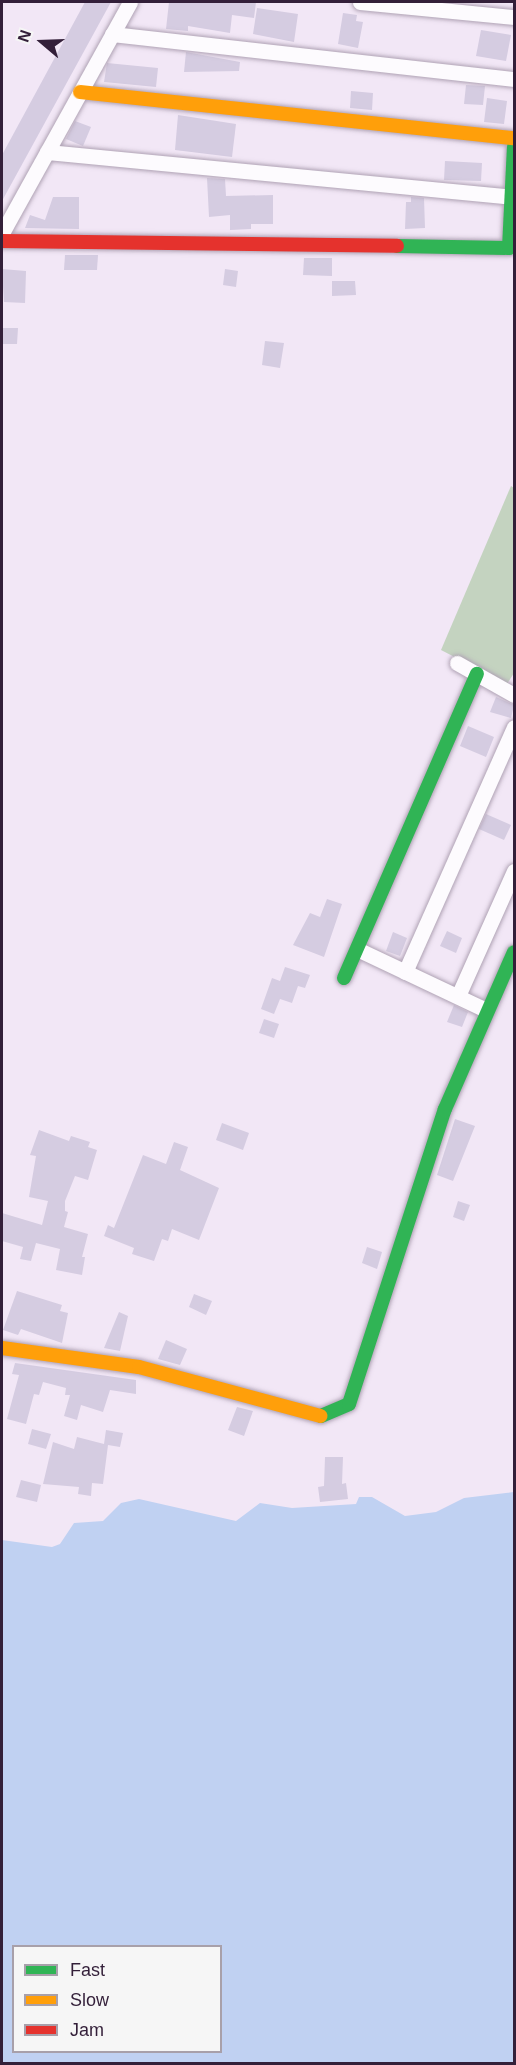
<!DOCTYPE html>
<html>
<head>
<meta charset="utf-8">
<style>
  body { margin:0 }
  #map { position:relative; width:516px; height:2065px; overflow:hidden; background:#f2e7f6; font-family:Helvetica,sans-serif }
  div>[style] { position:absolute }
  .green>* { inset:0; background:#c4d3c0 }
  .water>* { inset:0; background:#c0d1f2 }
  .building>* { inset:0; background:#d5cce1 }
  .roads { filter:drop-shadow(0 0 2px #afa2b4) drop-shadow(0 0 2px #afa2b4) }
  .street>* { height:15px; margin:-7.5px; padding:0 7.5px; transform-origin:7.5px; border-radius:7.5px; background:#fdfbfe }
  .fast>* { height:14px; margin:-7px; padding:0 7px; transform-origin:7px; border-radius:7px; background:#30b455 }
  .slow>* { height:14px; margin:-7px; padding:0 7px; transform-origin:7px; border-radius:7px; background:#ff9f0a }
  .jam>* { height:14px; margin:-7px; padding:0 7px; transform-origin:7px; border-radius:7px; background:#e5322d }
  span { translate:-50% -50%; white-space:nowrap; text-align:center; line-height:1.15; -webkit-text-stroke:5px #f6f6f6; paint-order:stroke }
  .frame { position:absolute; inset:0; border:3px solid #331f39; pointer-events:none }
  .legend { position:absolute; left:12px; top:1945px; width:210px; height:108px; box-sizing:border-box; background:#f6f6f6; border:2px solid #a8a0aa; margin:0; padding:8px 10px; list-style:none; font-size:18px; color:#331f39 }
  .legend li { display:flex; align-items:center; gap:12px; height:30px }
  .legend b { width:30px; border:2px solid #a8a0aa }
  .north { position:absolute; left:12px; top:12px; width:60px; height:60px; -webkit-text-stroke:4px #f6f6f6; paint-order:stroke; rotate:289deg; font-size:16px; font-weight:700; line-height:24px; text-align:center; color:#331f39 }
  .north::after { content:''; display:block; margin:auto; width:21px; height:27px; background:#331f39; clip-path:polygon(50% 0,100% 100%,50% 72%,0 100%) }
</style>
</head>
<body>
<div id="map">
  <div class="green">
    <i style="clip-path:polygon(511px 486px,514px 488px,514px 673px,507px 684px,441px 650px)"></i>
  </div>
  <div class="water">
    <i style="clip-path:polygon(evenodd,514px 1492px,514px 2063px,2px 2063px,2px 1540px,52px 1547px,60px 1544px,74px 1523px,103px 1521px,121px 1503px,139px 1499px,236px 1521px,260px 1503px,292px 1508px,356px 1504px,359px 1497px,372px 1497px,405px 1516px,436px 1512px,464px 1498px,514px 1492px,14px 1946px,220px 1946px,220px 2052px,14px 2052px,14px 1946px)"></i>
  </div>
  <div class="building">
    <i style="clip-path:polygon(85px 2px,111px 2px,2px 201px,2px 155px)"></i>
    <i style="clip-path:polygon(169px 2px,256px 2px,254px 18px,232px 15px,230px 33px,188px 26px,188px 31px,166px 29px)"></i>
    <i style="clip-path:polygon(257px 8px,298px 14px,294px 42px,253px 34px)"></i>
    <i style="clip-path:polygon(343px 13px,357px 15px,356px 21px,363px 22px,358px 48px,338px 44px)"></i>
    <i style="clip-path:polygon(481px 30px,511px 35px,506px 61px,476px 56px)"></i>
    <i style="clip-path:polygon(186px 52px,240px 62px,239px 71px,184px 72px)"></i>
    <i style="clip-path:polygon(107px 63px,158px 68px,156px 87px,104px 82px)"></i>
    <i style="clip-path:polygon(466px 85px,485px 86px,483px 105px,464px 104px)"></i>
    <i style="clip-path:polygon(351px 91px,373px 93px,372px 110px,350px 108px)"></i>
    <i style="clip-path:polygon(487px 98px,507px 101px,504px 124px,484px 122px)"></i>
    <i style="clip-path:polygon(178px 115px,236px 124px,232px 157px,175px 150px)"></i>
    <i style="clip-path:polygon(75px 121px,91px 127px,83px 146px,66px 139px)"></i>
    <i style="clip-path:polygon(445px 161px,482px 163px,481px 181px,444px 180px)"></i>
    <i style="clip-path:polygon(207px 178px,225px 179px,226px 196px,273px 195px,273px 224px,251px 224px,251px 229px,230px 230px,230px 215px,209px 217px)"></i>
    <i style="clip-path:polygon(53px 197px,79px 197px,79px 229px,25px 228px,30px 215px,45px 220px)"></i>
    <i style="clip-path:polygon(411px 197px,424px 198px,425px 228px,405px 229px,406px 202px,411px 202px)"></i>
    <i style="clip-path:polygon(65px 255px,98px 255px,97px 270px,64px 270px)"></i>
    <i style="clip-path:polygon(304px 258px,332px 258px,332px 276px,303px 275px)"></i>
    <i style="clip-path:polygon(2px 269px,26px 271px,25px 303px,4px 302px)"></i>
    <i style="clip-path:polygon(225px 269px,238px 271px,236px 287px,223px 285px)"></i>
    <i style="clip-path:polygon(332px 281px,355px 281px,356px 295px,332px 296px)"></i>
    <i style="clip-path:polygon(3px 328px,18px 328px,17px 344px,3px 344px)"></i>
    <i style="clip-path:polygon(265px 341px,284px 343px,280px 368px,262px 365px)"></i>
    <i style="clip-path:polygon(496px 697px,514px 705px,511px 718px,490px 712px)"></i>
    <i style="clip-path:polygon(468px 726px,494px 737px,486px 757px,460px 746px)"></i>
    <i style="clip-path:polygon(486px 814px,511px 825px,504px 840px,479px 829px)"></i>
    <i style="clip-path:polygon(327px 899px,342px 904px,324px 957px,293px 945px,310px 913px,320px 917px)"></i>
    <i style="clip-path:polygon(447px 931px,462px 938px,456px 953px,440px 946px)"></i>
    <i style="clip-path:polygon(393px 932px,407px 938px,400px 956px,386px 951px)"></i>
    <i style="clip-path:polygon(285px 967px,310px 975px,305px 988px,298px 986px,292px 1003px,280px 999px,274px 1014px,261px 1009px,272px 978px,280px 981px)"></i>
    <i style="clip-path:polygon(454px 1005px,468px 1012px,462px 1027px,447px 1022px)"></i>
    <i style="clip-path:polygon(264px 1019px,279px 1024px,274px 1038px,259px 1033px)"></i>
    <i style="clip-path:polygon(455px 1119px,475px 1126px,453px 1181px,437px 1175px)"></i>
    <i style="clip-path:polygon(222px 1123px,249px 1133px,243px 1150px,216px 1140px)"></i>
    <i style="clip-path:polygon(39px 1130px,69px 1141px,71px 1136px,90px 1142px,88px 1147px,97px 1150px,88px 1180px,75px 1176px,65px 1201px,65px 1211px,68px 1212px,64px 1227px,88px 1234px,82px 1257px,85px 1257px,82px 1275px,56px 1270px,60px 1249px,36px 1243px,31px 1261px,20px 1259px,23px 1247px,2px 1241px,2px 1213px,42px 1225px,48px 1201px,29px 1197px,36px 1156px,30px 1155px)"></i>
    <i style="clip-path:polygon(174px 1142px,188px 1147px,180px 1170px,219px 1188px,199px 1240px,172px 1229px,168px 1241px,162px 1239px,154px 1261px,132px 1254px,134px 1248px,104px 1236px,108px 1225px,114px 1228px,143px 1155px,166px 1164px)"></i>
    <i style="clip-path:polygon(458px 1201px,470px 1205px,464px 1221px,453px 1217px)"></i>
    <i style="clip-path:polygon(367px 1247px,382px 1252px,377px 1269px,362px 1263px)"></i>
    <i style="clip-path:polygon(17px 1291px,62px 1305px,60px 1311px,68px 1313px,62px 1343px,21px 1329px,18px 1335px,3px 1330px)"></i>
    <i style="clip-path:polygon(194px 1294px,212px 1301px,206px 1315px,189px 1307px)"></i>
    <i style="clip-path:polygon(119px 1312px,128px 1316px,120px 1351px,104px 1348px)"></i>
    <i style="clip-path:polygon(166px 1340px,187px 1349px,180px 1365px,158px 1359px)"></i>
    <i style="clip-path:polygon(15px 1363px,136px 1380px,136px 1394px,110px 1390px,103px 1412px,81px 1405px,77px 1420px,64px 1416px,70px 1395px,65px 1395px,66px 1388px,43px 1382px,39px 1395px,34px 1394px,26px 1424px,7px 1419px,19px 1375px,12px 1374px)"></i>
    <i style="clip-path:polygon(237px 1407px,253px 1411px,244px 1436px,228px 1430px)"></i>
    <i style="clip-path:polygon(32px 1429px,51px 1434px,46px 1449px,28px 1444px)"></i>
    <i style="clip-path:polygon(106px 1430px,123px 1433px,120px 1447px,108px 1445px,103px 1484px,92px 1483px,91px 1496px,78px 1494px,79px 1487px,43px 1484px,53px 1442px,74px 1449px,77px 1437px,104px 1444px)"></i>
    <i style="clip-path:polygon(325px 1457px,343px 1457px,342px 1484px,346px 1483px,348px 1499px,320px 1502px,318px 1487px,324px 1486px)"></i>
    <i style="clip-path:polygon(21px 1480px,41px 1485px,37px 1502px,16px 1497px)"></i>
  </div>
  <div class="roads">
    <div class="street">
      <i style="left:360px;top:2px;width:155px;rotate:5.6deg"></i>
      <i style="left:112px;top:34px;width:405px;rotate:6.4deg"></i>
      <i style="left:47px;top:152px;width:467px;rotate:5.5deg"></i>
      <i style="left:2px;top:233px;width:264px;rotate:-61deg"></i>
      <i style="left:457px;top:663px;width:65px;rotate:29.3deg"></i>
      <i style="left:357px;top:949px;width:143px;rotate:25.3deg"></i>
      <i style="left:405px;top:972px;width:268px;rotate:-66deg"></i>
      <i style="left:458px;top:996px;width:137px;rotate:-65.9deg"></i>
    </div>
    <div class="fast">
      <i style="left:397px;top:246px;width:112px;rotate:1deg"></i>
      <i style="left:509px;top:248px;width:101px;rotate:-87.2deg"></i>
      <i style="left:344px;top:978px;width:332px;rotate:-66.4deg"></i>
      <i style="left:321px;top:1416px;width:30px;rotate:-23deg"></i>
      <i style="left:349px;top:1404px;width:310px;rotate:-72deg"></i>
      <i style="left:445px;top:1109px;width:171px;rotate:-66.3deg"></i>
    </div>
    <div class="slow">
      <i style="left:80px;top:92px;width:436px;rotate:6.1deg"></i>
      <i style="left:2px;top:1348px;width:138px;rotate:7.9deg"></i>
      <i style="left:139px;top:1367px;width:188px;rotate:15.1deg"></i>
    </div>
    <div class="jam">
      <i style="left:2px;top:241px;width:395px;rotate:0.7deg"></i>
    </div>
  </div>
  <div class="frame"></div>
  <ul class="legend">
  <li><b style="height:8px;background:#30b455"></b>Fast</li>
  <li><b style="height:8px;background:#ff9f0a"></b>Slow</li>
  <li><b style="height:8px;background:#e5322d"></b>Jam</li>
  </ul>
  <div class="north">N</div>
</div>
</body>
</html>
